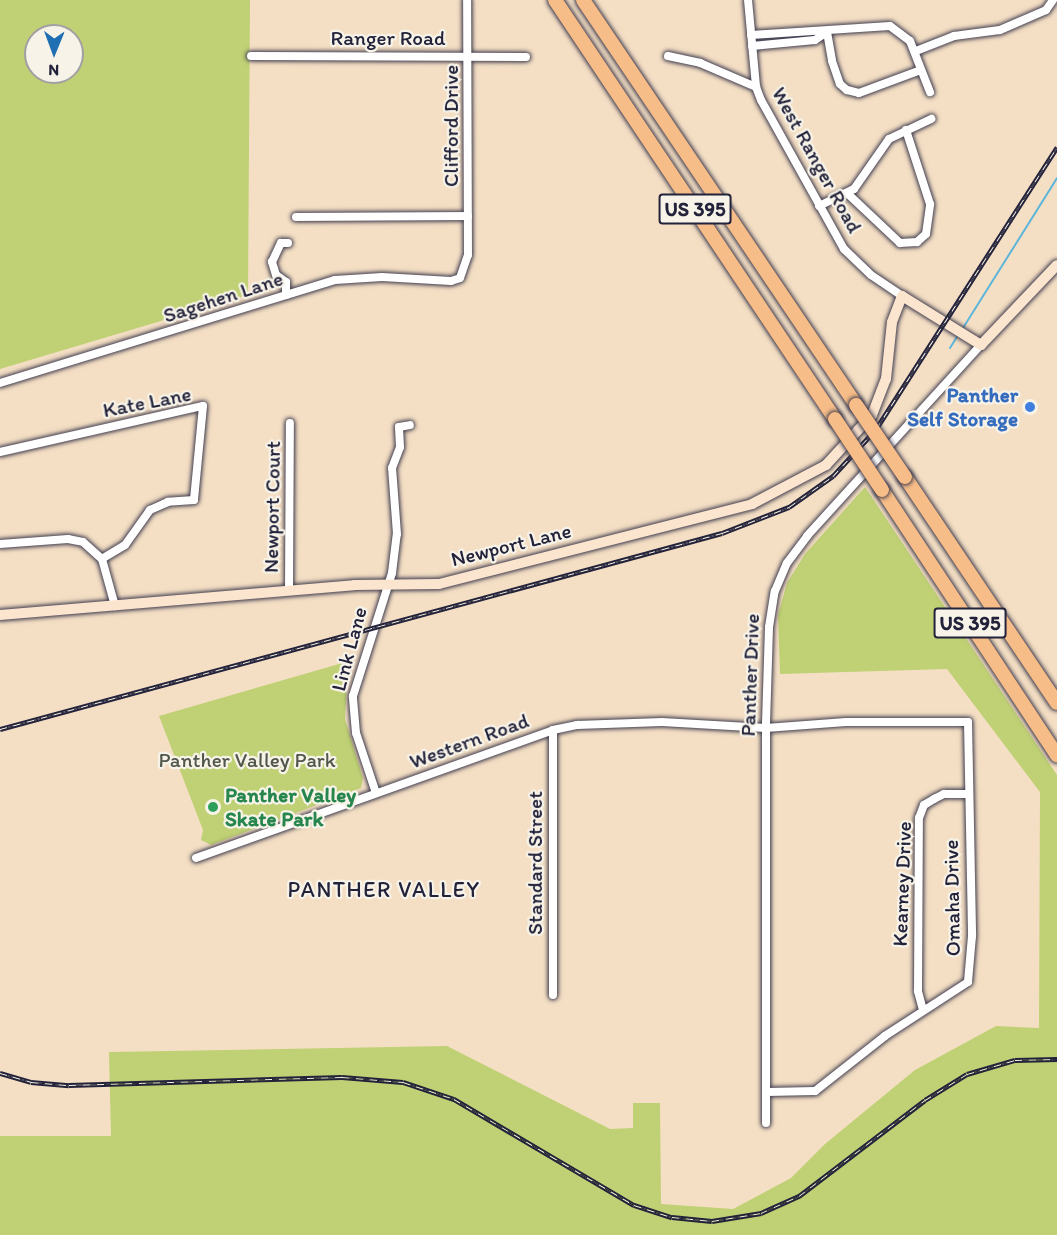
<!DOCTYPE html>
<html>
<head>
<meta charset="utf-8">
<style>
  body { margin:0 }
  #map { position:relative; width:1057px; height:1235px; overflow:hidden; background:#f4dfc4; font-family:Itim,sans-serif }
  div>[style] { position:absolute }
  .green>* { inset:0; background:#bfd174 }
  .stream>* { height:2px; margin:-1px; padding:0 1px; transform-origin:1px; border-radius:1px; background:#5db5da }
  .roads { filter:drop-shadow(0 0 2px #423e50) drop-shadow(0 0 2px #423e50) }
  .street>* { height:8px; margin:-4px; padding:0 4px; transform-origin:4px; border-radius:4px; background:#fff }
  .secondary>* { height:10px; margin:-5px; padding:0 5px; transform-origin:5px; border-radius:5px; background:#fce5cf }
  .highway>* { height:14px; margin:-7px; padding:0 7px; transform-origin:7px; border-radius:7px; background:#f7bd88 }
  .rail>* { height:4.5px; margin-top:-2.25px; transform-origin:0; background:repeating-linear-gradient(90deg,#f7f3e8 0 7px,#22223b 0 14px); box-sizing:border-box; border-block:2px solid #22223b }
  .bridges { filter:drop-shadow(0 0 2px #423e50) drop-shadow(0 0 2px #423e50) }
  .highway-bridge>* { height:14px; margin:-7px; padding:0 7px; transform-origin:7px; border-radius:7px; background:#f7bd88 }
  .dots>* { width:16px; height:16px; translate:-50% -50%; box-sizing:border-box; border:3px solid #f7f3e8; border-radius:50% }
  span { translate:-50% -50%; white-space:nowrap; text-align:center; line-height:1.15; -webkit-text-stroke:4.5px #f7f3e8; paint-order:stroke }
  .shield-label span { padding:2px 4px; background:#f7f3e8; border:2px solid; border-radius:4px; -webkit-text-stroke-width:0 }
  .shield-label { font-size:20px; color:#22223b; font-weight:700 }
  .street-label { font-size:21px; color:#22223b }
  .shop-label { font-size:21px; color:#366cbe; font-weight:700 }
  .right { translate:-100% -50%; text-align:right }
  .park-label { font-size:21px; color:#51574c }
  .leisure-label { font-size:21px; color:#27864d; font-weight:700 }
  .left { translate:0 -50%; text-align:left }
  .neighbourhood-label { font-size:22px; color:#22223b; letter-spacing:1.5px }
  .north { position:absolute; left:24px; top:24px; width:60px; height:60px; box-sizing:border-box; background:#f7f3e8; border:2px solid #a29fa3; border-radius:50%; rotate:181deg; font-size:16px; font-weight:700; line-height:24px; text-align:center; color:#22223b }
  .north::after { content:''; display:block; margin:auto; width:21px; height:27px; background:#1f6fb2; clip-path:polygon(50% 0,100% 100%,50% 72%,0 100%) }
</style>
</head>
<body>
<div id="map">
  <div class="green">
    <i style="clip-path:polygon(evenodd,0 0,250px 0,248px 295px,0 369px,0 0,36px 36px,72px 36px,72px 72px,36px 72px,36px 36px)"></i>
    <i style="clip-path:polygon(865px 487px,1057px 775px,1057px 1235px,0 1235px,0 1136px,111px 1136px,109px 1052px,447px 1046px,610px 1129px,633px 1128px,633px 1103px,660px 1103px,661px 1204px,733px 1209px,791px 1178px,825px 1144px,915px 1070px,996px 1026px,1039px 1028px,1040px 792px,947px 669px,780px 674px,778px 615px,787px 583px,805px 554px)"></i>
    <i style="clip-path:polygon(353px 660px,347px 681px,345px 719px,363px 778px,361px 788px,211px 845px,201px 840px,203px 830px,159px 716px)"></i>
  </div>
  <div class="stream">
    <i style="left:963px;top:328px;width:177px;rotate:-57.9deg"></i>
    <i style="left:950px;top:348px;width:15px;rotate:-58deg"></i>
  </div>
  <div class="roads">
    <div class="street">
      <i style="left:748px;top:0;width:87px;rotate:84.7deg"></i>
      <i style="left:756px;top:87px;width:14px;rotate:69deg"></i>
      <i style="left:761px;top:100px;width:171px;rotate:60.9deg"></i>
      <i style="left:844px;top:249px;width:37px;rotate:44deg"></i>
      <i style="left:871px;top:275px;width:37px;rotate:34deg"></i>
      <i style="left:827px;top:32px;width:29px;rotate:80deg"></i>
      <i style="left:832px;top:61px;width:24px;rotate:71deg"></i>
      <i style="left:840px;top:84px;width:9px;rotate:41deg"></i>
      <i style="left:847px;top:90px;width:12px;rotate:14deg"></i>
      <i style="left:859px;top:93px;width:66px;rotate:-20.4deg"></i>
      <i style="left:751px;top:35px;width:139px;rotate:-3.7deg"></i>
      <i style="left:890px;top:26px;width:25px;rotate:37deg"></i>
      <i style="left:910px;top:41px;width:55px;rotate:68.6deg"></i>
      <i style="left:752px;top:46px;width:63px;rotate:-5.4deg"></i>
      <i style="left:815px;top:40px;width:14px;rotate:-34deg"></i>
      <i style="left:916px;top:51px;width:41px;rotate:-21.5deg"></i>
      <i style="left:954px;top:36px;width:46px;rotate:-7.4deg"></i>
      <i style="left:1000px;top:30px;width:50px;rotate:-23.5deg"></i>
      <i style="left:1046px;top:10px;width:12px;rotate:-55deg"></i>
      <i style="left:251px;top:56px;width:275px;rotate:0.2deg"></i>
      <i style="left:668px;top:56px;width:33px;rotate:12deg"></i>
      <i style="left:700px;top:63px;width:61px;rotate:23.2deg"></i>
      <i style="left:847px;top:193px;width:73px;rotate:43.3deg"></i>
      <i style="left:900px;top:243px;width:17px;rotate:-3deg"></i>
      <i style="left:917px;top:242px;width:12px;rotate:-42deg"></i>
      <i style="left:926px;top:234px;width:30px;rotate:-82deg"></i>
      <i style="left:930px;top:204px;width:78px;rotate:-108deg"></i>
      <i style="left:819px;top:206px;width:39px;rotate:-26deg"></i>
      <i style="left:854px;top:189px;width:61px;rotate:-55deg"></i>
      <i style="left:889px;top:139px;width:47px;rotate:-25.5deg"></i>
      <i style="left:296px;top:217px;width:172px;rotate:-0.3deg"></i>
      <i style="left:286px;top:295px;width:13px;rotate:-90deg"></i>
      <i style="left:286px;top:282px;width:12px;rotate:-145deg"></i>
      <i style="left:276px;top:275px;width:14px;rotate:-107deg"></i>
      <i style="left:272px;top:262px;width:21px;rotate:-65deg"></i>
      <i style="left:281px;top:243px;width:7px"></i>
      <i style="left:0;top:383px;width:350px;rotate:-17.1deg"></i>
      <i style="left:335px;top:280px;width:47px;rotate:-3.7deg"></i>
      <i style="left:382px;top:277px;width:69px;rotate:3.3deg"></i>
      <i style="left:451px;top:281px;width:9px;rotate:-18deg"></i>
      <i style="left:460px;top:278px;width:24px;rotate:-71deg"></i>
      <i style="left:468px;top:255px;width:255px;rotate:-90.2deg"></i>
      <i style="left:0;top:452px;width:208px;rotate:-12.8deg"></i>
      <i style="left:203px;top:406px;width:94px;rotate:95.5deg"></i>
      <i style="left:194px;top:500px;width:26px;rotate:176deg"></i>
      <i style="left:168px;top:502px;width:20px;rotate:156deg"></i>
      <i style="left:150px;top:510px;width:43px;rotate:125.5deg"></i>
      <i style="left:125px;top:545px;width:27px;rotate:149deg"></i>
      <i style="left:0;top:544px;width:68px;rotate:-4.2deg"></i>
      <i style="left:68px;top:539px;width:15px;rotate:11deg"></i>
      <i style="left:83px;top:542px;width:25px;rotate:42deg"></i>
      <i style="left:102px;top:559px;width:49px;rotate:74.5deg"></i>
      <i style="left:289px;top:591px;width:168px;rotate:-89.7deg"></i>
      <i style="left:553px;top:730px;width:265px;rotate:90deg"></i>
      <i style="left:376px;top:793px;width:63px;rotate:-108.4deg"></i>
      <i style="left:356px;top:733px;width:37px;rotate:-95deg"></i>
      <i style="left:353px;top:696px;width:129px;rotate:-72.4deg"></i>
      <i style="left:392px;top:573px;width:39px;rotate:-83deg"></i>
      <i style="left:397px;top:534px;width:66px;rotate:-94.3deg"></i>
      <i style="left:392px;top:468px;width:22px;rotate:-69deg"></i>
      <i style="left:400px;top:447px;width:20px;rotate:-93deg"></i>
      <i style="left:399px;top:427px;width:11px;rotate:-10deg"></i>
      <i style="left:196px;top:858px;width:379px;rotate:-19.7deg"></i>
      <i style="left:553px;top:730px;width:25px;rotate:-12deg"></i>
      <i style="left:577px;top:725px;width:85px;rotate:-2deg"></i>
      <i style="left:662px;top:722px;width:104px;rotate:3.3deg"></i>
      <i style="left:766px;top:728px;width:80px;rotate:-4.3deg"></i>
      <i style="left:846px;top:722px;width:122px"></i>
      <i style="left:968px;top:722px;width:214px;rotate:88.9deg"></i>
      <i style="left:972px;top:936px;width:46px;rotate:95deg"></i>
      <i style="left:968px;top:982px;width:99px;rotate:147deg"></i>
      <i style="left:885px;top:1036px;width:89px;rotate:141.8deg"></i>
      <i style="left:815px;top:1091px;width:48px;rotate:178.8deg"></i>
      <i style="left:923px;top:1010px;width:20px;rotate:-105deg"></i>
      <i style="left:918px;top:991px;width:173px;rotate:-89.7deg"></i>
      <i style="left:919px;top:818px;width:14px;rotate:-69deg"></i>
      <i style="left:924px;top:805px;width:12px;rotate:-31deg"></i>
      <i style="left:934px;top:799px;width:11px;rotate:-27deg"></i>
      <i style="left:944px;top:794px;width:25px"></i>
      <i style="left:766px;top:1123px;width:400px;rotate:-90deg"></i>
      <i style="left:766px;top:723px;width:96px;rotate:-88.2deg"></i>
      <i style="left:769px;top:627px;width:36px;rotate:-81deg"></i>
      <i style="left:775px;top:591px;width:30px;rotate:-67deg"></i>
      <i style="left:787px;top:563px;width:34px;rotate:-53deg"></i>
      <i style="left:807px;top:536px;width:258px;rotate:-47.7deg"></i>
    </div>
    <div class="secondary">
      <i style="left:0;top:615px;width:355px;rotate:-4.8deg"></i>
      <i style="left:354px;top:585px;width:85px;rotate:-0.7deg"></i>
      <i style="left:439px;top:584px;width:323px;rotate:-14.3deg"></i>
      <i style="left:752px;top:504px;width:84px;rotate:-27.8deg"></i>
      <i style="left:826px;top:465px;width:68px;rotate:-47.4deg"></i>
      <i style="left:872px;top:415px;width:39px;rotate:-69deg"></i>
      <i style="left:886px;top:379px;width:57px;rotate:-84deg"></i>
      <i style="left:892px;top:322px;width:28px;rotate:-69deg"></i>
      <i style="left:902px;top:296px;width:93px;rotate:31.8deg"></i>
      <i style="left:981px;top:345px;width:110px;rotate:-46.5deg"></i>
    </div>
    <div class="highway">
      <i style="left:555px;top:0;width:504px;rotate:56.25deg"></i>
      <i style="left:583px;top:0;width:488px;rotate:56deg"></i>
      <i style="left:905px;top:477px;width:272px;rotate:56.1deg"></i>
      <i style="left:882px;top:490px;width:318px;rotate:56.6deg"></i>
    </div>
  </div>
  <div class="rail">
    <i style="left:0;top:729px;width:748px;rotate:-15.19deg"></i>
    <i style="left:722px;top:533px;width:72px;rotate:-21.2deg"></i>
    <i style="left:789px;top:507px;width:54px;rotate:-35.2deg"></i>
    <i style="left:833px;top:476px;width:64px;rotate:-47.5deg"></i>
    <i style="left:876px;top:429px;width:335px;rotate:-57.3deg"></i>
    <i style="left:0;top:1073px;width:32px;rotate:16deg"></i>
    <i style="left:31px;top:1082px;width:38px;rotate:5deg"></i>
    <i style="left:69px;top:1085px;width:273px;rotate:-1.7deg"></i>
    <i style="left:342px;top:1077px;width:61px;rotate:4.7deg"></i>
    <i style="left:403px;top:1082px;width:54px;rotate:18.4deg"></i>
    <i style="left:454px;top:1099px;width:209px;rotate:30.5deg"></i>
    <i style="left:634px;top:1205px;width:40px;rotate:18deg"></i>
    <i style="left:672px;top:1217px;width:40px;rotate:5.7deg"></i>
    <i style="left:712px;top:1221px;width:50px;rotate:-9.3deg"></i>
    <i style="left:761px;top:1213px;width:42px;rotate:-24.1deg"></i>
    <i style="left:799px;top:1196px;width:158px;rotate:-37.3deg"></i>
    <i style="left:925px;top:1100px;width:49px;rotate:-31.8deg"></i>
    <i style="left:967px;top:1074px;width:50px;rotate:-16.3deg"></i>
    <i style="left:1015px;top:1060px;width:42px;rotate:-1.4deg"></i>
  </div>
  <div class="bridges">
    <div class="highway-bridge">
      <i style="left:856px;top:405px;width:87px;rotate:55.8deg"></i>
      <i style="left:835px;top:419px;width:85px;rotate:56.5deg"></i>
    </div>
  </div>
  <div class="dots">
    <i style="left:1030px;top:407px;background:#3f7fe0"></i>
    <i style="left:213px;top:807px;background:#2e9e5b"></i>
  </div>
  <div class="shield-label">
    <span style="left:695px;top:209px">US 395</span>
    <span style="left:970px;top:623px">US 395</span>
  </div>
  <div class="street-label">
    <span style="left:388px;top:38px">Ranger Road</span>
    <span style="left:451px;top:126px;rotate:-90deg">Clifford Drive</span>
    <span style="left:817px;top:160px;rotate:61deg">West Ranger Road</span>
    <span style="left:223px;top:297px;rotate:-18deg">Sagehen Lane</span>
    <span style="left:147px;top:402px;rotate:-11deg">Kate Lane</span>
    <span style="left:272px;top:507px;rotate:-89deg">Newport Court</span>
    <span style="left:511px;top:545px;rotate:-14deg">Newport Lane</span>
    <span style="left:349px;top:649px;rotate:-75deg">Link Lane</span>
    <span style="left:750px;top:675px;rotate:-88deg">Panther Drive</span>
    <span style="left:469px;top:741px;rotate:-20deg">Western Road</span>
    <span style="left:535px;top:863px;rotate:-90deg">Standard Street</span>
    <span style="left:902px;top:884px;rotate:-88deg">Kearney Drive</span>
    <span style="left:952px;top:898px;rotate:-91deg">Omaha Drive</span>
  </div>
  <div class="shop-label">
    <span class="right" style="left:1018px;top:407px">Panther<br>Self Storage</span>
  </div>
  <div class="park-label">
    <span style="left:247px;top:760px">Panther Valley Park</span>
  </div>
  <div class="leisure-label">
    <span class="left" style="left:225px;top:807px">Panther Valley<br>Skate Park</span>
  </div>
  <div class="neighbourhood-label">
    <span style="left:384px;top:890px">PANTHER VALLEY</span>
  </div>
  <div class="north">N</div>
</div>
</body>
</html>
